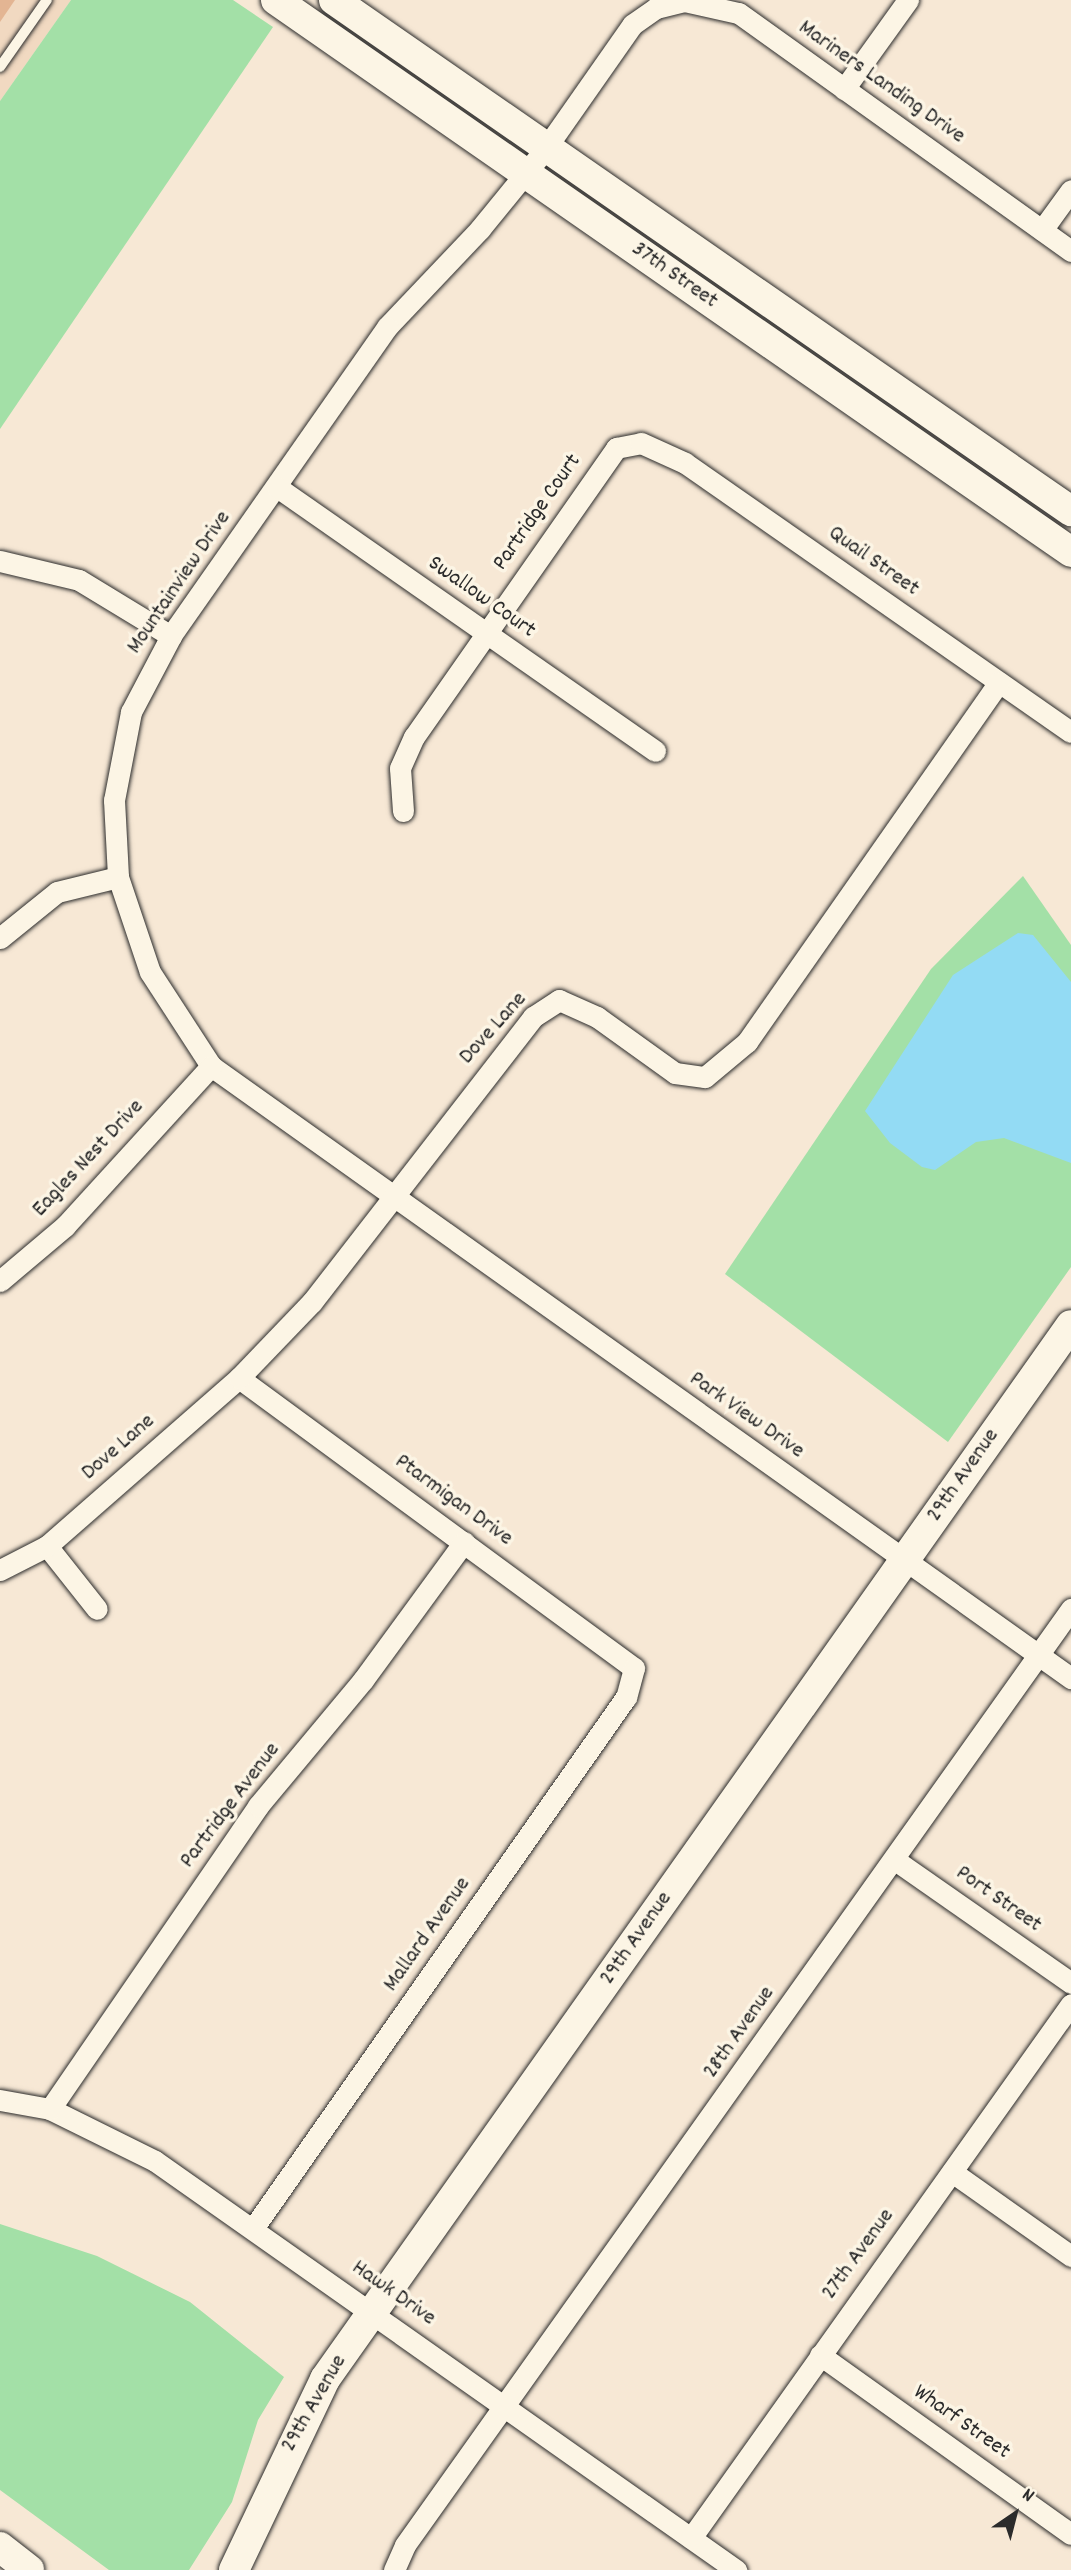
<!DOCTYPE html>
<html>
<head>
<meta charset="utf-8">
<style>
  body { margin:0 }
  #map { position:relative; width:1071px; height:2570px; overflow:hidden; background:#f7e8d5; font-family:Dekko,sans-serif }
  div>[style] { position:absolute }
  .built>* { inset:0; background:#f1d9c1 }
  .green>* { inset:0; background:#a3e0a7 }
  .water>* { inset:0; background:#93dbf4 }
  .building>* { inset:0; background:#e3b593 }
  .roads { filter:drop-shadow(0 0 2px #2b2b2b) drop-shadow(0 0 2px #2b2b2b) }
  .lane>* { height:10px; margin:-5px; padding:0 5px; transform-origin:5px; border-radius:5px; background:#fcf5e5 }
  .street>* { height:21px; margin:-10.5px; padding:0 10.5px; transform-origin:10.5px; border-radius:10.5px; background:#fcf5e5 }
  .secondary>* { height:30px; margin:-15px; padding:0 15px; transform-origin:15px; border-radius:15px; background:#fcf5e5 }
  span { translate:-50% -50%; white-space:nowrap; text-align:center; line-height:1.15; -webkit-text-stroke:7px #fcf5e5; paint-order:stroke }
  .street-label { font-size:23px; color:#2b2b2b }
  .north { position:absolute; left:980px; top:2479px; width:70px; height:70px; -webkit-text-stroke:5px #fcf5e5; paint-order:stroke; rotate:35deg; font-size:19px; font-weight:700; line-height:28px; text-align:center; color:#2b2b2b }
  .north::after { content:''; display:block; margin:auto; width:24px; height:32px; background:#2b2b2b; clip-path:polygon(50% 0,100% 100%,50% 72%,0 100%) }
</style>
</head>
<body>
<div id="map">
  <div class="built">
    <i style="clip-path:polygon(0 0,71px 0,0 101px)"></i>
  </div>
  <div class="green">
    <i style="clip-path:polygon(71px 0,233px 0,273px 27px,0 429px,0 101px)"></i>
    <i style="clip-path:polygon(1023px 876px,1071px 945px,1071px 1267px,948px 1442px,725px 1274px,931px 969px)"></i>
    <i style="clip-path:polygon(0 2224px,97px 2256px,190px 2302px,284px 2377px,258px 2420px,232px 2502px,189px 2570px,109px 2570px,0 2490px)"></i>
  </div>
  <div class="water">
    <i style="clip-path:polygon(1018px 933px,1033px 935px,1071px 982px,1071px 1163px,1004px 1138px,976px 1142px,935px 1170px,922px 1167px,890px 1143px,865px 1111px,953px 975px)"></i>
  </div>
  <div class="building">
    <i style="clip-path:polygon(0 0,15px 0,0 22px)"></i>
  </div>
  <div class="roads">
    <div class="lane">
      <i style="left:0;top:67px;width:82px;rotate:-55deg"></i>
    </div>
    <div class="street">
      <i style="left:844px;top:89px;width:110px;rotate:-54.3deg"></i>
      <i style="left:1042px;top:230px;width:49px;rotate:-54.1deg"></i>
      <i style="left:1071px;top:251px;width:409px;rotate:-144.4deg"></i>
      <i style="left:738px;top:13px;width:55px;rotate:-167.5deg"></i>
      <i style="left:684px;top:1px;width:29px;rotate:166deg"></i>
      <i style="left:656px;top:8px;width:29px;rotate:145deg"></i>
      <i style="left:632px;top:25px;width:150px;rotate:125deg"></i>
      <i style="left:546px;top:148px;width:104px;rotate:129.2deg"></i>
      <i style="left:480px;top:229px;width:135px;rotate:133.5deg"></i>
      <i style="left:387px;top:327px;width:377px;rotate:125deg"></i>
      <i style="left:171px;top:636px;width:86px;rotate:117.8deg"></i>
      <i style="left:131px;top:712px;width:90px;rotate:100.9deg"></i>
      <i style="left:114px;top:800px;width:77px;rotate:87deg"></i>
      <i style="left:118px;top:877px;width:100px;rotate:71.4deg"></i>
      <i style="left:150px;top:972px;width:112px;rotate:57deg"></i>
      <i style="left:211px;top:1066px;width:1056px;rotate:35.44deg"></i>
      <i style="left:277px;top:487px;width:461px;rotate:34.9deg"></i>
      <i style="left:0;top:561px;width:81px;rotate:13.5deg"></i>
      <i style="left:79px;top:580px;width:108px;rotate:31.3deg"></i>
      <i style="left:403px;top:811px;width:43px;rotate:-94deg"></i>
      <i style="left:400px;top:768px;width:34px;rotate:-66deg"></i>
      <i style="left:414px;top:737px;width:353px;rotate:-55deg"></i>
      <i style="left:616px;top:448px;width:25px;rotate:-11deg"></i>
      <i style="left:641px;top:443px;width:48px;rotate:24.4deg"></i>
      <i style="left:685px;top:463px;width:470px;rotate:34.9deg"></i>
      <i style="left:0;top:938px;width:73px;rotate:-38.9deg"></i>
      <i style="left:57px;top:892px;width:63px;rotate:-13.8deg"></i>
      <i style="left:0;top:1281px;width:85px;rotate:-40.2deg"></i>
      <i style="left:65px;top:1226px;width:217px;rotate:-47.6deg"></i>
      <i style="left:239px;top:1378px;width:490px;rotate:36.3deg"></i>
      <i style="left:634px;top:1668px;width:30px;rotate:105deg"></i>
      <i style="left:626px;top:1697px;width:648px;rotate:125.06deg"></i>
      <i style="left:47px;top:1546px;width:80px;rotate:51.6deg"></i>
      <i style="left:0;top:1570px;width:53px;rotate:-27.1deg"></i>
      <i style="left:47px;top:1546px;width:255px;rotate:-41.2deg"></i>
      <i style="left:239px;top:1378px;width:105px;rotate:-46.2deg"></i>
      <i style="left:312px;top:1302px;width:361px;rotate:-52.2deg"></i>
      <i style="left:533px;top:1017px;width:31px;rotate:-33deg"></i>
      <i style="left:559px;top:1000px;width:42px;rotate:24.1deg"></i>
      <i style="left:597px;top:1017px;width:96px;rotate:35.7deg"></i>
      <i style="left:675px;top:1073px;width:30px;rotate:8deg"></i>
      <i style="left:705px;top:1077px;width:55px;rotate:-39.8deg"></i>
      <i style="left:747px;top:1042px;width:439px;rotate:-55deg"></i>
      <i style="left:895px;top:1860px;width:215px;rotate:34.9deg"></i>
      <i style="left:0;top:2100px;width:51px;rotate:10.2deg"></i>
      <i style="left:50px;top:2109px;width:117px;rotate:26.3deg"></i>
      <i style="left:155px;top:2161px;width:711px;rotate:35.14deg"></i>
      <i style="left:50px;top:2109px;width:368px;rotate:-55.5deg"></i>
      <i style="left:258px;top:1806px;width:164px;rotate:-50.2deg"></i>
      <i style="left:363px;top:1680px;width:171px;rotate:-53.8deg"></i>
      <i style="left:952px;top:2172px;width:146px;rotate:35.2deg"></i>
      <i style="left:820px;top:2355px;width:308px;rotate:35.5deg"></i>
      <i style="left:691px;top:2538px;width:655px;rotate:-54.56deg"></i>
      <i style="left:394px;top:2570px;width:27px;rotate:-66deg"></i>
      <i style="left:405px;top:2545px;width:1149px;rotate:-54.57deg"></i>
    </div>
    <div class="secondary">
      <i style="left:276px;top:0;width:968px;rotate:34.77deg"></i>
      <i style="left:334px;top:0;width:897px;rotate:34.74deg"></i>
      <i style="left:0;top:2547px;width:37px;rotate:38deg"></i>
      <i style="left:234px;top:2570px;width:212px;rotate:-64.5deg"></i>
      <i style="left:325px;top:2379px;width:1291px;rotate:-54.71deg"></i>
    </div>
  </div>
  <div class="street-label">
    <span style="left:881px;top:83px;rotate:35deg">Mariners Landing Drive</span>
    <span style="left:674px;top:276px;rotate:35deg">37th Street</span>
    <span style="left:538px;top:513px;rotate:-55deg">Partridge Court</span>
    <span style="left:873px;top:562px;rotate:35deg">Quail Street</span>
    <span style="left:180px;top:583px;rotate:-56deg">Mountainview Drive</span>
    <span style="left:481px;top:598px;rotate:35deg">Swallow Court</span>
    <span style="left:494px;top:1029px;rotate:-48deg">Dove Lane</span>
    <span style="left:89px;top:1159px;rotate:-47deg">Eagles Nest Drive</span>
    <span style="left:746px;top:1416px;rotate:35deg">Park View Drive</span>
    <span style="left:119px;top:1448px;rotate:-41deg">Dove Lane</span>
    <span style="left:964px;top:1476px;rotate:-55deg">29th Avenue</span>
    <span style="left:453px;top:1501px;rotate:36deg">Ptarmigan Drive</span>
    <span style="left:231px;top:1806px;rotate:-53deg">Partridge Avenue</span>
    <span style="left:998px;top:1900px;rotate:35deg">Port Street</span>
    <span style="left:428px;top:1935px;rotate:-55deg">Mallard Avenue</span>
    <span style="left:637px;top:1939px;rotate:-55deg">29th Avenue</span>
    <span style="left:740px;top:2033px;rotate:-55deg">28th Avenue</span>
    <span style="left:859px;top:2255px;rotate:-54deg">27th Avenue</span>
    <span style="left:393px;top:2294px;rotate:35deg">Hawk Drive</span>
    <span style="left:315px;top:2404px;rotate:-60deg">29th Avenue</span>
    <span style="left:961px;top:2423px;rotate:35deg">Wharf Street</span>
  </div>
  <div class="north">N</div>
</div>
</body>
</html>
